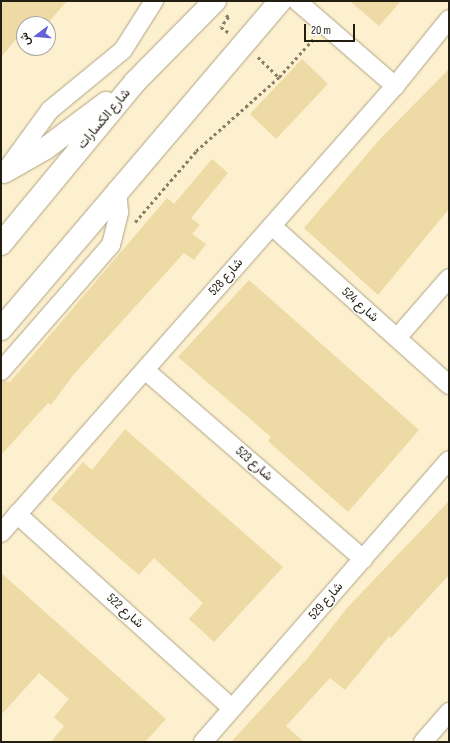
<!DOCTYPE html>
<html>
<head>
<meta charset="utf-8">
<style>
  body { margin:0 }
  #map { position:relative; width:450px; height:743px; overflow:hidden; background:#fcf0ce; font-family:"Sofia Sans Condensed",Vazirmatn,sans-serif }
  div>[style] { position:absolute }
  .building>* { inset:0; background:#eddaa4 }
  .path>* { height:2.5px; margin-top:-1.25px; transform-origin:0; background:repeating-linear-gradient(90deg,#887f69 0 3px,transparent 0 6px) }
  .roads { filter:drop-shadow(0 0 1px #aea383) drop-shadow(0 0 1px #aea383) }
  .street>* { height:18px; margin:-9px; padding:0 9px; transform-origin:9px; border-radius:9px; background:#fff }
  .secondary>* { height:22px; margin:-11px; padding:0 11px; transform-origin:11px; border-radius:11px; background:#fff }
  span { translate:-50% -50%; white-space:nowrap; text-align:center; line-height:1.15; -webkit-text-stroke:3px #fff; paint-order:stroke }
  .street-label { font-size:13px; color:#231e12 }
  .frame { position:absolute; inset:0; border:2px solid #231e12; pointer-events:none }
  .north { position:absolute; left:16px; top:16px; width:40px; height:40px; box-sizing:border-box; background:#fff; border:1px solid #a7a5a0; border-radius:50%; rotate:254deg; font-size:11px; font-weight:700; line-height:16px; text-align:center; color:#231e12 }
  .north::after { content:''; display:block; margin:auto; width:14px; height:18px; background:#685fd9; clip-path:polygon(50% 0,100% 100%,50% 72%,0 100%) }
  .scale { position:absolute; left:304px; top:24px; width:51px; height:18px; box-sizing:border-box; border:2px solid #231e12; border-top:0; padding-left:5px; font-size:12px; line-height:14px; white-space:nowrap; color:#231e12; -webkit-text-stroke:3px #fff; paint-order:stroke }
</style>
</head>
<body>
<div id="map">
  <div class="building">
    <i style="clip-path:polygon(1px 1px,67px 1px,47px 24px,24px 24px,24px 30px,1px 57px)"></i>
    <i style="clip-path:polygon(350px 1px,401px 1px,379px 26px)"></i>
    <i style="clip-path:polygon(302px 59px,328px 84px,276px 139px,250px 114px)"></i>
    <i style="clip-path:polygon(449px 69px,449px 209px,378px 295px,304px 228px,380px 139px)"></i>
    <i style="clip-path:polygon(212px 159px,228px 173px,191px 218px,200px 225px,192px 234px,206px 244px,194px 260px,184px 253px,74px 374px,51px 405px,48px 403px,1px 455px,1px 381px,10px 382px,167px 198px,174px 204px)"></i>
    <i style="clip-path:polygon(249px 280px,419px 430px,348px 512px,268px 441px,271px 437px,178px 357px)"></i>
    <i style="clip-path:polygon(125px 429px,283px 567px,214px 642px,189px 619px,203px 603px,154px 558px,139px 575px,51px 499px,83px 462px,92px 470px)"></i>
    <i style="clip-path:polygon(449px 501px,449px 575px,391px 638px,389px 636px,345px 690px,330px 678px,286px 726px,304px 742px,231px 742px,307px 659px,347px 608px)"></i>
    <i style="clip-path:polygon(1px 573px,166px 719px,145px 742px,51px 742px,64px 726px,54px 717px,69px 699px,39px 673px,1px 715px)"></i>
  </div>
  <div class="path">
    <i style="left:226px;top:15px;width:4px;rotate:34deg"></i>
    <i style="left:229px;top:17px;width:13px;rotate:129deg"></i>
    <i style="left:221px;top:27px;width:9px;rotate:36deg"></i>
    <i style="left:258px;top:57px;width:29px;rotate:44deg"></i>
    <i style="left:135px;top:222px;width:94px;rotate:-49.3deg"></i>
    <i style="left:196px;top:151px;width:111px;rotate:-41.7deg"></i>
    <i style="left:279px;top:77px;width:54px;rotate:-48deg"></i>
  </div>
  <div class="roads">
    <div class="street">
      <i style="left:297px;top:1px;width:130px;rotate:40.9deg"></i>
      <i style="left:7px;top:169px;width:73px;rotate:-53.9deg"></i>
      <i style="left:50px;top:110px;width:94px;rotate:-39.4deg"></i>
      <i style="left:123px;top:50px;width:58px;rotate:-57.7deg"></i>
      <i style="left:272px;top:226px;width:238px;rotate:41.9deg"></i>
      <i style="left:397px;top:338px;width:79px;rotate:-49.1deg"></i>
      <i style="left:145px;top:370px;width:289px;rotate:40.9deg"></i>
      <i style="left:1px;top:371px;width:167px;rotate:-48.9deg"></i>
      <i style="left:111px;top:245px;width:34px;rotate:-76deg"></i>
      <i style="left:119px;top:212px;width:23px;rotate:-95deg"></i>
      <i style="left:17px;top:514px;width:290px;rotate:42.1deg"></i>
      <i style="left:1px;top:533px;width:596px;rotate:-48.61deg"></i>
      <i style="left:395px;top:86px;width:86px;rotate:-51.1deg"></i>
      <i style="left:203px;top:742px;width:374px;rotate:-48.9deg"></i>
      <i style="left:423px;top:742px;width:40px;rotate:-49deg"></i>
    </div>
    <div class="secondary">
      <i style="left:4px;top:172px;width:48px;rotate:-29.7deg"></i>
      <i style="left:46px;top:148px;width:75px;rotate:-36.9deg"></i>
      <i style="left:1px;top:244px;width:210px;rotate:-50.4deg"></i>
      <i style="left:135px;top:82px;width:114px;rotate:-45.4deg"></i>
      <i style="left:1px;top:329px;width:431px;rotate:-49.6deg"></i>
    </div>
  </div>
  <div class="street-label">
    <span style="left:104px;top:119px;rotate:-50deg">شارع الكسارات</span>
    <span style="left:226px;top:277px;rotate:-49deg">شارع 528</span>
    <span style="left:360px;top:305px;rotate:42deg">شارع 524</span>
    <span style="left:254px;top:464px;rotate:41deg">شارع 523</span>
    <span style="left:326px;top:601px;rotate:-49deg">شارع 529</span>
    <span style="left:125px;top:611px;rotate:42deg">شارع 522</span>
  </div>
  <div class="frame"></div>
  <div class="north">ش</div>
  <div class="scale">20 m</div>
</div>
</body>
</html>
